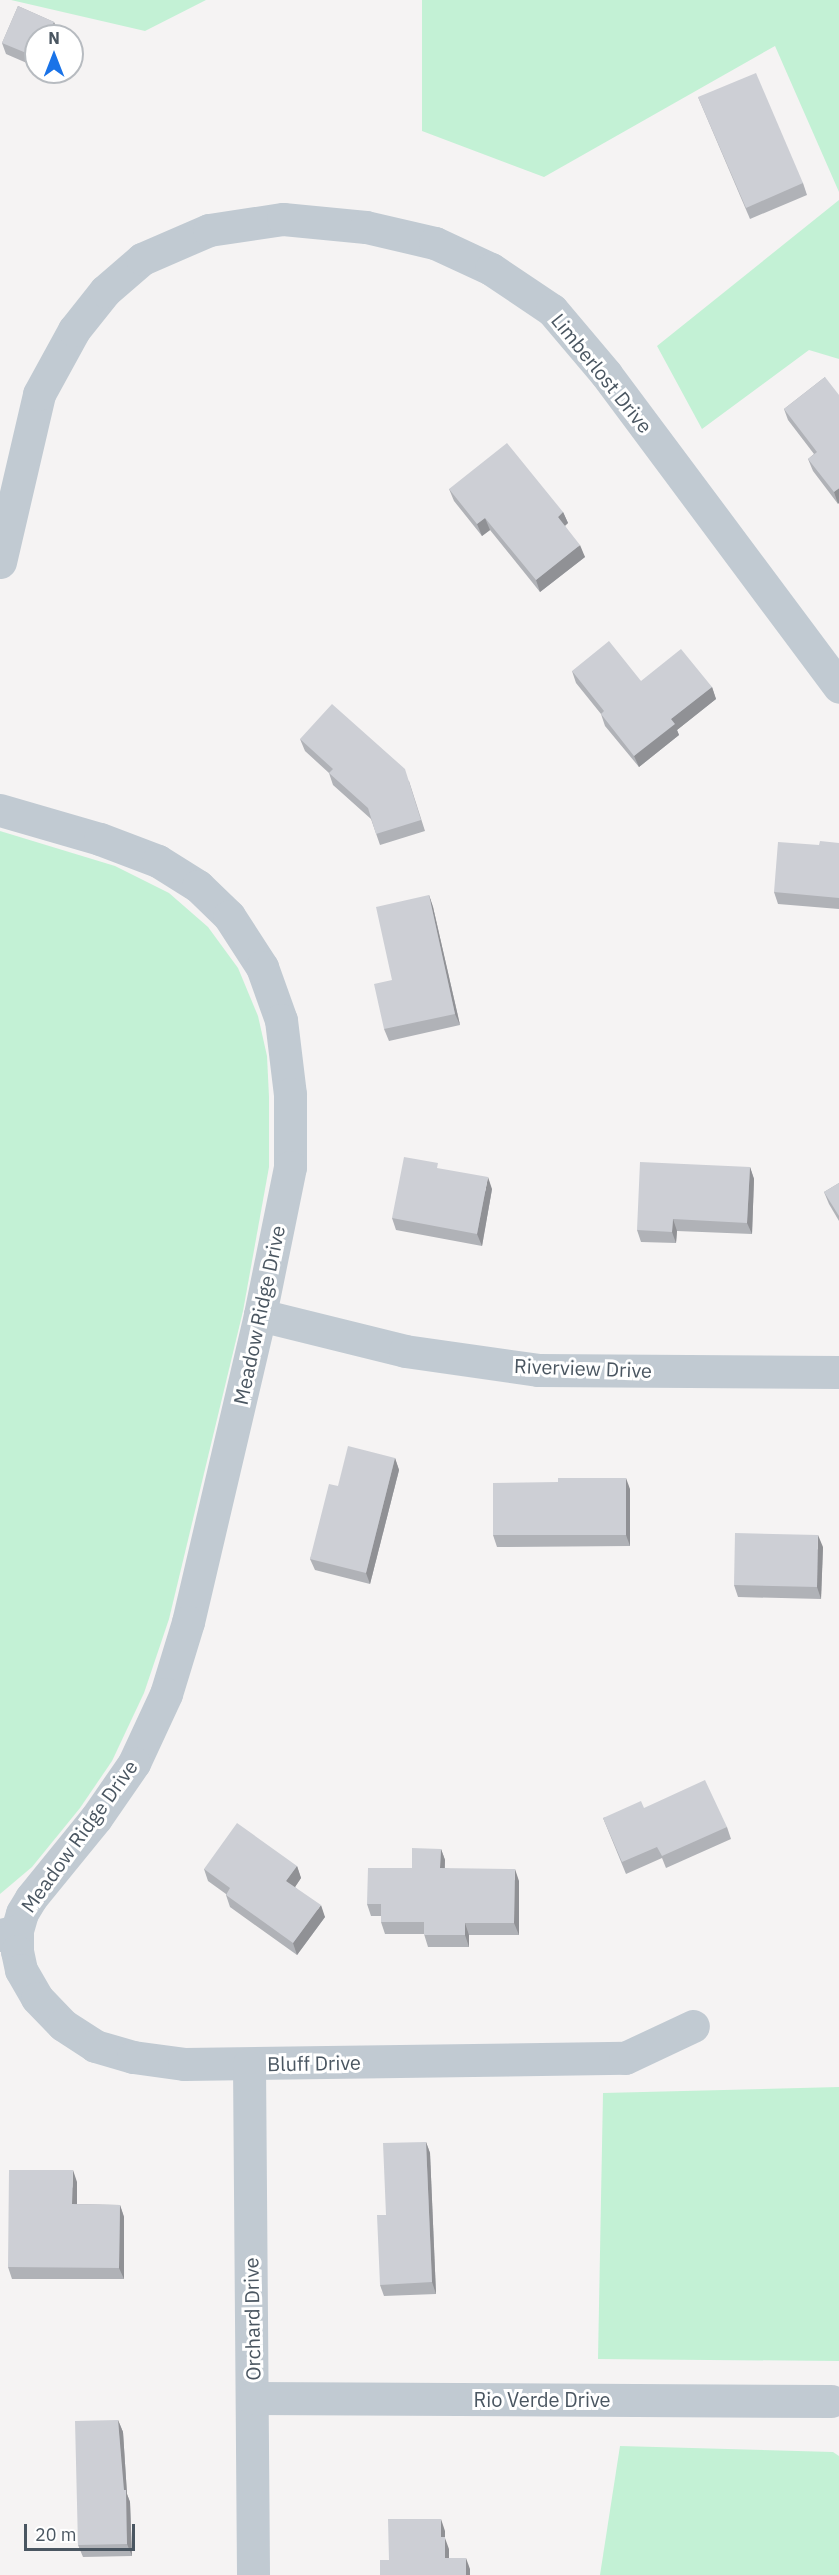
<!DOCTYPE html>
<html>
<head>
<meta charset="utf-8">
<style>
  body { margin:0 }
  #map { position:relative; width:839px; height:2575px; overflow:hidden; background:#f5f3f3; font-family:"IBM Plex Sans",sans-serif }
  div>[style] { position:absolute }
  .green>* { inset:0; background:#c3f1d5 }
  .street>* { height:33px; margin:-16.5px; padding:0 16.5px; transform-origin:16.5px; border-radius:16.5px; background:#c1cad2 }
  .wall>* { inset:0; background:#b0b2b7 }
  .shaded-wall>* { inset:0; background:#909195 }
  .building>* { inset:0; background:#cdcfd5 }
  span { translate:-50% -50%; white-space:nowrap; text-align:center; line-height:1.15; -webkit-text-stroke:6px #fff; paint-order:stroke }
  .street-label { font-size:20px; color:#4a5661 }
  .north { position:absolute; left:24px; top:24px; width:60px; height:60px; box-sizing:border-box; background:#fff; border:2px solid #b7bbc0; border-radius:50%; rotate:0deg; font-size:16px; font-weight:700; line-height:24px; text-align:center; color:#4a5661 }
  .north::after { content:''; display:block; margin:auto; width:21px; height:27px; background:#1a73e8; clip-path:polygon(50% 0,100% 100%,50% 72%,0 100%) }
  .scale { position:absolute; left:24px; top:2524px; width:111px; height:27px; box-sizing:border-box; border:3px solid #4a5661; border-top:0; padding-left:8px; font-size:18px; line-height:21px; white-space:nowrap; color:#4a5661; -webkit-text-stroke:4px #fff; paint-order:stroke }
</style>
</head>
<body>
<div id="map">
  <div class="green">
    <i style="clip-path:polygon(11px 0,206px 0,145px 31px)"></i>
    <i style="clip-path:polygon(422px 0,839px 0,839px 192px,775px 46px,544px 177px,422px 131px)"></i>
    <i style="clip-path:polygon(839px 200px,839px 359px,809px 350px,702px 429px,657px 346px)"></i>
    <i style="clip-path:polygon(0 831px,115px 866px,169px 893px,208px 927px,238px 968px,258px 1016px,267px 1056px,269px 1097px,269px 1167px,243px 1311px,169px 1619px,144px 1693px,112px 1761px,80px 1808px,32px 1867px,0 1894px)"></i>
    <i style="clip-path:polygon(839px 2087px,839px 2361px,598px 2359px,603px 2093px)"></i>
    <i style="clip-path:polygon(620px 2446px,833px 2452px,839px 2456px,839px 2575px,600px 2575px)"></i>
  </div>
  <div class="street">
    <i style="left:0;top:562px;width:172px;rotate:-76.9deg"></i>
    <i style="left:39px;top:394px;width:73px;rotate:-61.3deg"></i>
    <i style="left:74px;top:330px;width:50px;rotate:-51.5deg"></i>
    <i style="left:105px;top:291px;width:49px;rotate:-40.9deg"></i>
    <i style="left:142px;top:259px;width:73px;rotate:-23.4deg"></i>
    <i style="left:209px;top:230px;width:75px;rotate:-8.5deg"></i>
    <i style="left:283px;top:219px;width:83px;rotate:5.5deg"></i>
    <i style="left:366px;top:227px;width:71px;rotate:13.1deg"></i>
    <i style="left:435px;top:243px;width:62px;rotate:24.9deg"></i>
    <i style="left:491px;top:269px;width:73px;rotate:33.9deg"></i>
    <i style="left:552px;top:310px;width:84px;rotate:49.8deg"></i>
    <i style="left:606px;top:374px;width:390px;rotate:53.3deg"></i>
    <i style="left:0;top:810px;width:104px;rotate:16.2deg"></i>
    <i style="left:100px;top:839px;width:62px;rotate:20.8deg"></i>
    <i style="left:158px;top:861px;width:47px;rotate:32deg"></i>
    <i style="left:198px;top:886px;width:43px;rotate:44.1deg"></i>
    <i style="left:229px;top:916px;width:61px;rotate:57.1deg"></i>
    <i style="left:262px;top:967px;width:56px;rotate:70.3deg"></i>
    <i style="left:281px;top:1020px;width:75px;rotate:83.1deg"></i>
    <i style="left:290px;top:1094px;width:73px;rotate:90deg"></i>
    <i style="left:290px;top:1167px;width:151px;rotate:101.5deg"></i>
    <i style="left:260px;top:1315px;width:315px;rotate:103.2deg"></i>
    <i style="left:188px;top:1622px;width:75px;rotate:107deg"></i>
    <i style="left:166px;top:1694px;width:76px;rotate:114.9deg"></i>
    <i style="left:134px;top:1763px;width:67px;rotate:124.6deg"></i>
    <i style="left:96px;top:1818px;width:103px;rotate:129.1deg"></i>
    <i style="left:31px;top:1898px;width:17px;rotate:121deg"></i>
    <i style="left:22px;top:1913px;width:19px;rotate:106deg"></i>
    <i style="left:260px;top:1315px;width:149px;rotate:13.9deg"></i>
    <i style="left:405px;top:1351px;width:134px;rotate:8.1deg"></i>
    <i style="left:538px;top:1370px;width:301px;rotate:0.4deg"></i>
    <i style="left:0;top:1935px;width:17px;rotate:-13deg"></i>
    <i style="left:17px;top:1931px;width:20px;rotate:90deg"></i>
    <i style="left:17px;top:1951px;width:19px;rotate:78deg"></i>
    <i style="left:21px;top:1970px;width:32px;rotate:60deg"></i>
    <i style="left:37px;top:1998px;width:37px;rotate:46deg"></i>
    <i style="left:63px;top:2025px;width:38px;rotate:33deg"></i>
    <i style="left:95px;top:2046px;width:40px;rotate:16deg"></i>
    <i style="left:133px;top:2057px;width:51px;rotate:7.8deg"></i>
    <i style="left:184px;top:2064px;width:441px;rotate:-0.8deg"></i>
    <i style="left:625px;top:2058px;width:75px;rotate:-25.2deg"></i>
    <i style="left:249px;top:2064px;width:511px;rotate:89.55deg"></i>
    <i style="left:253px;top:2398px;width:578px;rotate:0.3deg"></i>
  </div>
  <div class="wall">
    <i style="clip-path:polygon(18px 6px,54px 22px,58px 34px,57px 36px,36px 36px,36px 67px,6px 54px,2px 43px)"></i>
    <i style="clip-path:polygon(698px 97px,803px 183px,807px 195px,750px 219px)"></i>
    <i style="clip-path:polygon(825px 377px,838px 504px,813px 471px,808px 459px,814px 454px,788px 420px,784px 409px)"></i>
    <i style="clip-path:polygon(449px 489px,563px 512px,568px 523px,565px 526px,585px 557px,540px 592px,490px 530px,482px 536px,454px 501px)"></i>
    <i style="clip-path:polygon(572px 671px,641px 681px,712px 687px,716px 699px,677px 730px,679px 735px,639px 767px,605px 726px,601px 714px,576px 683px)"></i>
    <i style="clip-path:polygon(300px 739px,409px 781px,425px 831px,380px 845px,371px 819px,333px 785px,329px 773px,305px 751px)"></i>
    <i style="clip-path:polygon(839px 843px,839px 909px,778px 904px,774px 892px,819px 845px)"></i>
    <i style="clip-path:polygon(429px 895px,433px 907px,460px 1025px,389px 1041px,384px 1029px)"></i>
    <i style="clip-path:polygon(750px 1167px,754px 1179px,752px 1234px,677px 1231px,676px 1243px,641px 1242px,637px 1230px)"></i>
    <i style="clip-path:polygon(839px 1183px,839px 1221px,829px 1204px,824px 1192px)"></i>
    <i style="clip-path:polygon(492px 1189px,482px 1246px,396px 1230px,392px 1218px)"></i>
    <i style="clip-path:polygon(395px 1458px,399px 1470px,370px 1584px,315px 1570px,310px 1559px,338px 1486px)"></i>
    <i style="clip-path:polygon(630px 1489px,630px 1546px,497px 1547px,493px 1535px)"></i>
    <i style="clip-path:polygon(823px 1547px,821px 1599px,738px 1597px,734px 1585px)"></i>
    <i style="clip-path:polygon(644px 1808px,727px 1827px,731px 1839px,666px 1868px,662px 1858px,626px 1874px,603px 1818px)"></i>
    <i style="clip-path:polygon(441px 1849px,445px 1860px,445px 1868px,519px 1881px,519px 1935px,469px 1935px,469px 1947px,428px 1947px,424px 1934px,385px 1934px,381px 1922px,381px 1916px,371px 1916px,367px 1904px,412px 1868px)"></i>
    <i style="clip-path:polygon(297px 1866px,301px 1878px,295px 1887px,325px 1917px,297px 1955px,230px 1907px,226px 1895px,226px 1894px,208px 1881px,204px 1869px)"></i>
    <i style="clip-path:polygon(426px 2142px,430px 2153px,436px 2294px,384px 2296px,380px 2285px,386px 2215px)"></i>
    <i style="clip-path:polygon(77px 2182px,77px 2204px,120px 2205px,124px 2217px,124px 2279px,12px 2279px,8px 2267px)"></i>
    <i style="clip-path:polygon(118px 2420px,123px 2432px,127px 2494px,130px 2502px,132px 2556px,83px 2557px,78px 2545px)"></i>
  </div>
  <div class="shaded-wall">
    <i style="clip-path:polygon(54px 22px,58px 34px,57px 36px,48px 36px)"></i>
    <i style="clip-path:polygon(839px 488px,839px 503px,838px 504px,834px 492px)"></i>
    <i style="clip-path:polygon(563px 512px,568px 523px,562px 528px,558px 517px)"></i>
    <i style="clip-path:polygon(485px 518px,490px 530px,482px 536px,477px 524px)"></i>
    <i style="clip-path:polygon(580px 545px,585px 557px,540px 592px,536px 580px)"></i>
    <i style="clip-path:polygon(712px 687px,716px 699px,677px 730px,679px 735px,639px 767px,634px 756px,671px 719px)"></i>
    <i style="clip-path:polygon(429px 895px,433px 907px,460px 1025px,455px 1014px)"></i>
    <i style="clip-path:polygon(750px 1167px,754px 1179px,752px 1234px,747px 1223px)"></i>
    <i style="clip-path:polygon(488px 1177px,492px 1189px,482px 1246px,477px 1234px)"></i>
    <i style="clip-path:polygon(673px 1219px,677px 1231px,676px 1243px,672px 1232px)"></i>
    <i style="clip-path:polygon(395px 1458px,399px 1470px,370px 1584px,366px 1573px)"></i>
    <i style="clip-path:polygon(626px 1478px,630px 1489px,630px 1546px,626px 1535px)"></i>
    <i style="clip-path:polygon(818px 1535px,823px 1547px,821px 1599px,817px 1587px)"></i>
    <i style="clip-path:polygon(441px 1849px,445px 1860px,444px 1880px,440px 1868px)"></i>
    <i style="clip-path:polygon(297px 1866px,301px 1878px,291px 1893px,286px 1881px)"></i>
    <i style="clip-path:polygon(515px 1869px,519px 1881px,519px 1935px,514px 1923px)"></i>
    <i style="clip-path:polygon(321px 1905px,325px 1917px,297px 1955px,293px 1943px)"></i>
    <i style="clip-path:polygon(465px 1923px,469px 1935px,469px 1947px,465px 1935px)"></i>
    <i style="clip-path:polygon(426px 2142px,430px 2153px,436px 2294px,432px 2282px)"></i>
    <i style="clip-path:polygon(73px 2170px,77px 2182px,77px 2216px,72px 2204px)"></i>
    <i style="clip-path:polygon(120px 2205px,124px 2217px,124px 2279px,119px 2268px)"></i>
    <i style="clip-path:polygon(118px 2420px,123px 2432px,127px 2494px,130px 2502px,132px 2556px,127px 2544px)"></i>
    <i style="clip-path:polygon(441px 2519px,445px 2531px,445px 2538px,449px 2549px,449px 2569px,445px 2558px,441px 2537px)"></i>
    <i style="clip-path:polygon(466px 2558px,470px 2569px,470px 2575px,466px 2575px)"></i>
  </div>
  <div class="building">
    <i style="clip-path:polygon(18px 6px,54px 22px,48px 36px,36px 36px,36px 57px,2px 43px)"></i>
    <i style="clip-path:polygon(756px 73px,803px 183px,746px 208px,698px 97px)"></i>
    <i style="clip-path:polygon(825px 377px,839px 395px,839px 488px,834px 492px,808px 459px,817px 452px,784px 409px)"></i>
    <i style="clip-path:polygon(507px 443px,563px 512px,558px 517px,580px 545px,536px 580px,485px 518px,477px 524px,449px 489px)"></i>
    <i style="clip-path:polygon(609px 641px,641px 681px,681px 649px,712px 687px,671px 719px,675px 724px,634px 756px,601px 714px,604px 711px,572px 671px)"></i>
    <i style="clip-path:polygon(332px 704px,405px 769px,421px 820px,376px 834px,368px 808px,329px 773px,333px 769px,300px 739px)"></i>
    <i style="clip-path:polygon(820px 841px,839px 843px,839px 898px,774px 892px,778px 842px,819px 845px)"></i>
    <i style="clip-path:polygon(429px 895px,455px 1014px,384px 1029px,374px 984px,392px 980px,376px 907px)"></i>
    <i style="clip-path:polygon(404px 1157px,438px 1163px,437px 1168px,488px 1177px,477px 1234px,392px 1218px)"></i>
    <i style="clip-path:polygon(640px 1162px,750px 1167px,747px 1223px,673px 1219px,672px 1232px,637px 1230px)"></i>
    <i style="clip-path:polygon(839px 1183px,839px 1216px,824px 1192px)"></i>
    <i style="clip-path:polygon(348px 1446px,395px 1458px,366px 1573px,310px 1559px,329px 1484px,338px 1486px)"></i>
    <i style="clip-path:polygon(558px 1478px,626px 1478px,626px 1535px,493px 1535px,493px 1483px,558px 1482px)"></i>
    <i style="clip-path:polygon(735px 1533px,818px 1535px,817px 1587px,734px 1585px)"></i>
    <i style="clip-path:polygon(705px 1780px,727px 1827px,662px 1856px,657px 1847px,622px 1862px,603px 1818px,641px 1801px,644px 1808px)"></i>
    <i style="clip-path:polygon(237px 1823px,297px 1866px,286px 1881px,321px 1905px,293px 1943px,226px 1895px,230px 1888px,204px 1869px)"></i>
    <i style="clip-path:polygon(412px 1848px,441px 1849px,440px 1868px,515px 1869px,514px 1923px,465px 1923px,465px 1935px,424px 1935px,424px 1922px,381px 1922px,381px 1904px,367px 1904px,368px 1868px,412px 1868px)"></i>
    <i style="clip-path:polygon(426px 2142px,432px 2282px,380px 2285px,377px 2215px,386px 2215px,383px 2143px)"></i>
    <i style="clip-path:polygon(9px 2170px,73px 2170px,72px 2204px,120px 2205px,119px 2268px,8px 2267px)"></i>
    <i style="clip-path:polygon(118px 2420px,124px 2490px,126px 2490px,127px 2544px,78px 2545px,75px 2421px)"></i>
    <i style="clip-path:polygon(388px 2519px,441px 2519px,441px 2537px,445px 2537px,445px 2558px,466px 2558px,466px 2575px,380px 2575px,380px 2560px,389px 2560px)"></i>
  </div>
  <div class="street-label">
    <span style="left:602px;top:373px;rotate:51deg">Limberlost Drive</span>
    <span style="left:259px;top:1315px;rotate:-78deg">Meadow Ridge Drive</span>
    <span style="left:583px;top:1368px;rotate:2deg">Riverview Drive</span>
    <span style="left:79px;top:1836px;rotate:-54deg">Meadow Ridge Drive</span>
    <span style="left:314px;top:2063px;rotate:-1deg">Bluff Drive</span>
    <span style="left:252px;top:2319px;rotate:-91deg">Orchard Drive</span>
    <span style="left:542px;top:2399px">Rio Verde Drive</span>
  </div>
  <div class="north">N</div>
  <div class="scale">20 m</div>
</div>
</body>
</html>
